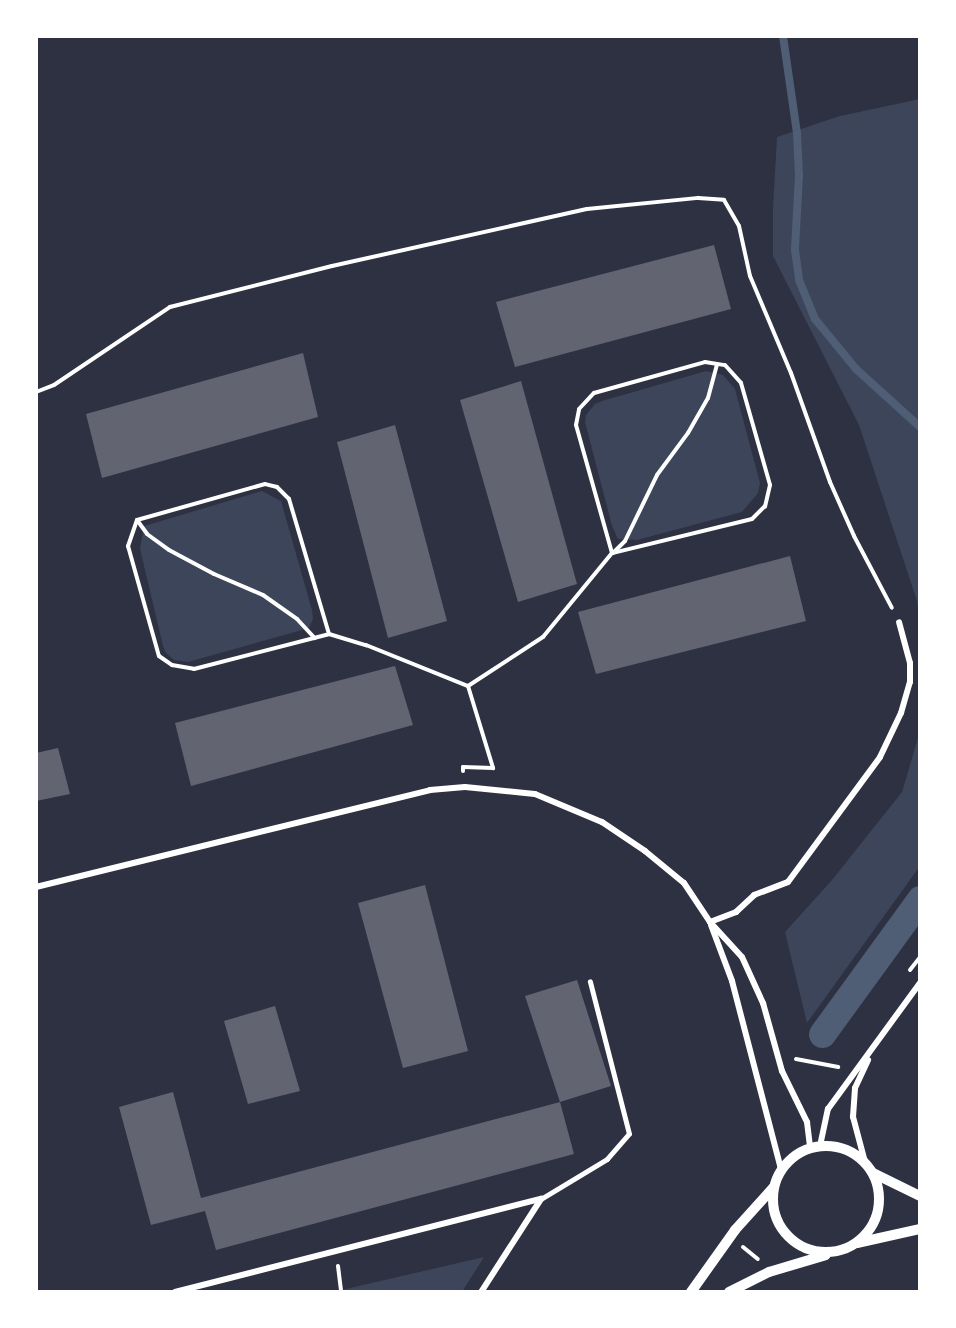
<!DOCTYPE html>
<html>
<head>
<meta charset="utf-8">
<style>
  body { margin:0 }
  #map { position:relative; width:956px; height:1328px; overflow:hidden; background:#2d3142; font-family:"Open Sans",sans-serif }
  div>[style] { position:absolute }
  .green>* { inset:0; background:#3c4559 }
  .stream>* { height:8px; margin:-4px; padding:0 4px; transform-origin:4px; border-radius:4px; background:#4f5d75 }
  .canal>* { height:27px; margin:-13.5px; padding:0 13.5px; transform-origin:13.5px; border-radius:13.5px; background:#4f5d75 }
  .building>* { inset:0; background:#626471 }
  .path>* { height:4px; margin:-2px; padding:0 2px; transform-origin:2px; border-radius:2px; background:#fff }
  .service>* { height:4.5px; margin:-2.25px; padding:0 2.25px; transform-origin:2.25px; border-radius:2.25px; background:#fff }
  .minor>* { height:6px; margin:-3px; padding:0 3px; transform-origin:3px; border-radius:3px; background:#fff }
  .tertiary>* { height:10px; margin:-5px; padding:0 5px; transform-origin:5px; border-radius:5px; background:#fff }
  .tertiary>.ring { margin:-5px; padding:0; box-sizing:content-box; background:none; border:10px solid #fff; border-radius:50% }
  span { translate:-50% -50%; white-space:nowrap; text-align:center; line-height:1.15; -webkit-text-stroke:6px #fff; paint-order:stroke }
  .frame { position:absolute; inset:0; border:38px solid #fff; pointer-events:none }
</style>
</head>
<body>
<div id="map">
  <div class="green">
    <i style="clip-path:polygon(920px 99px,920px 626px,917px 601px,859px 425px,773px 256px,773px 208px,777px 137px,840px 116px)"></i>
    <i style="clip-path:polygon(706px 371px,723px 375px,735px 389px,760px 483px,758px 493px,742px 512px,637px 540px,618px 539px,612px 526px,585px 422px,586px 415px,595px 404px,602px 401px)"></i>
    <i style="clip-path:polygon(262px 491px,281px 501px,312px 610px,313px 619px,309px 628px,188px 662px,174px 660px,166px 653px,163px 646px,140px 549px,144px 526px)"></i>
    <i style="clip-path:polygon(920px 731px,920px 866px,807px 1023px,785px 932px,832px 880px,902px 792px)"></i>
    <i style="clip-path:polygon(484px 1257px,462px 1292px,333px 1292px)"></i>
  </div>
  <div class="stream">
    <i style="left:783px;top:36px;width:98px;rotate:81.8deg"></i>
    <i style="left:797px;top:133px;width:42px;rotate:87.3deg"></i>
    <i style="left:799px;top:175px;width:75px;rotate:93.1deg"></i>
    <i style="left:795px;top:250px;width:30px;rotate:82deg"></i>
    <i style="left:799px;top:280px;width:42px;rotate:67.7deg"></i>
    <i style="left:815px;top:319px;width:65px;rotate:50.6deg"></i>
    <i style="left:856px;top:369px;width:86px;rotate:42.2deg"></i>
  </div>
  <div class="canal">
    <i style="left:822px;top:1034px;width:167px;rotate:-54deg"></i>
  </div>
  <div class="building">
    <i style="clip-path:polygon(714px 245px,731px 309px,515px 367px,496px 302px)"></i>
    <i style="clip-path:polygon(303px 353px,318px 417px,102px 478px,86px 414px)"></i>
    <i style="clip-path:polygon(521px 381px,577px 584px,518px 602px,460px 400px)"></i>
    <i style="clip-path:polygon(395px 425px,447px 621px,388px 638px,337px 442px)"></i>
    <i style="clip-path:polygon(790px 556px,806px 621px,596px 674px,578px 612px)"></i>
    <i style="clip-path:polygon(395px 666px,413px 725px,191px 786px,175px 723px)"></i>
    <i style="clip-path:polygon(58px 748px,70px 794px,36px 801px,36px 753px)"></i>
    <i style="clip-path:polygon(425px 885px,468px 1051px,403px 1068px,358px 903px)"></i>
    <i style="clip-path:polygon(577px 980px,611px 1086px,560px 1102px,525px 996px)"></i>
    <i style="clip-path:polygon(275px 1006px,300px 1091px,248px 1104px,224px 1021px)"></i>
    <i style="clip-path:polygon(173px 1092px,201px 1198px,560px 1102px,574px 1154px,216px 1250px,205px 1211px,151px 1225px,119px 1107px)"></i>
  </div>
  <div class="path">
    <i style="left:36px;top:392px;width:19px;rotate:-21deg"></i>
    <i style="left:54px;top:385px;width:140px;rotate:-33.9deg"></i>
    <i style="left:170px;top:307px;width:167px;rotate:-14.2deg"></i>
    <i style="left:332px;top:266px;width:261px;rotate:-12.6deg"></i>
    <i style="left:587px;top:209px;width:112px;rotate:-5.7deg"></i>
    <i style="left:698px;top:198px;width:26px;rotate:4deg"></i>
    <i style="left:724px;top:200px;width:30px;rotate:60deg"></i>
    <i style="left:739px;top:226px;width:51px;rotate:77.6deg"></i>
    <i style="left:750px;top:276px;width:105px;rotate:67.1deg"></i>
    <i style="left:791px;top:373px;width:116px;rotate:70.3deg"></i>
    <i style="left:830px;top:482px;width:59px;rotate:66deg"></i>
    <i style="left:854px;top:536px;width:81px;rotate:62.2deg"></i>
    <i style="left:137px;top:520px;width:17px;rotate:54deg"></i>
    <i style="left:147px;top:534px;width:27px;rotate:36deg"></i>
    <i style="left:169px;top:550px;width:51px;rotate:28.1deg"></i>
    <i style="left:214px;top:574px;width:53px;rotate:23.2deg"></i>
    <i style="left:263px;top:595px;width:42px;rotate:35.2deg"></i>
    <i style="left:297px;top:619px;width:26px;rotate:47deg"></i>
    <i style="left:613px;top:553px;width:17px;rotate:-45deg"></i>
    <i style="left:625px;top:541px;width:73px;rotate:-64.1deg"></i>
    <i style="left:657px;top:475px;width:52px;rotate:-53.6deg"></i>
    <i style="left:688px;top:433px;width:40px;rotate:-60.3deg"></i>
    <i style="left:708px;top:398px;width:35px;rotate:-75deg"></i>
    <i style="left:329px;top:634px;width:141px;rotate:-106.5deg"></i>
    <i style="left:289px;top:499px;width:17px;rotate:-135deg"></i>
    <i style="left:277px;top:487px;width:12px;rotate:-166deg"></i>
    <i style="left:265px;top:484px;width:133px;rotate:164.3deg"></i>
    <i style="left:137px;top:520px;width:28px;rotate:109deg"></i>
    <i style="left:128px;top:546px;width:114px;rotate:74.3deg"></i>
    <i style="left:159px;top:656px;width:16px;rotate:35deg"></i>
    <i style="left:172px;top:665px;width:22px;rotate:10deg"></i>
    <i style="left:194px;top:669px;width:139px;rotate:-14.5deg"></i>
    <i style="left:329px;top:634px;width:39px;rotate:17deg"></i>
    <i style="left:366px;top:645px;width:110px;rotate:21.9deg"></i>
    <i style="left:468px;top:686px;width:86px;rotate:73deg"></i>
    <i style="left:493px;top:768px;width:30px;rotate:-178deg"></i>
    <i style="left:463px;top:767px;width:4px;rotate:90deg"></i>
    <i style="left:468px;top:686px;width:90px;rotate:-33.2deg"></i>
    <i style="left:543px;top:637px;width:109px;rotate:-50.6deg"></i>
    <i style="left:612px;top:553px;width:133px;rotate:-105.7deg"></i>
    <i style="left:576px;top:425px;width:16px;rotate:-79deg"></i>
    <i style="left:579px;top:409px;width:22px;rotate:-47deg"></i>
    <i style="left:594px;top:393px;width:115px;rotate:-15.6deg"></i>
    <i style="left:705px;top:362px;width:20px;rotate:9deg"></i>
    <i style="left:725px;top:365px;width:24px;rotate:48deg"></i>
    <i style="left:741px;top:383px;width:106px;rotate:74.1deg"></i>
    <i style="left:770px;top:485px;width:22px;rotate:103deg"></i>
    <i style="left:765px;top:506px;width:18px;rotate:135deg"></i>
    <i style="left:752px;top:519px;width:144px;rotate:166.3deg"></i>
    <i style="left:910px;top:970px;width:16px;rotate:-52deg"></i>
    <i style="left:796px;top:1059px;width:43px;rotate:10.8deg"></i>
    <i style="left:743px;top:1247px;width:19px;rotate:39deg"></i>
    <i style="left:338px;top:1266px;width:26px;rotate:83deg"></i>
  </div>
  <div class="service">
    <i style="left:541px;top:1199px;width:77px;rotate:-31.2deg"></i>
    <i style="left:607px;top:1159px;width:33px;rotate:-49deg"></i>
    <i style="left:629px;top:1134px;width:157px;rotate:-104.4deg"></i>
  </div>
  <div class="minor">
    <i style="left:36px;top:887px;width:406px;rotate:-13.8deg"></i>
    <i style="left:430px;top:790px;width:35px;rotate:-5deg"></i>
    <i style="left:465px;top:787px;width:70px;rotate:5.7deg"></i>
    <i style="left:535px;top:794px;width:73px;rotate:22.7deg"></i>
    <i style="left:602px;top:822px;width:52px;rotate:34deg"></i>
    <i style="left:645px;top:851px;width:50px;rotate:39.4deg"></i>
    <i style="left:684px;top:883px;width:47px;rotate:56.3deg"></i>
    <i style="left:710px;top:922px;width:47px;rotate:47.6deg"></i>
    <i style="left:742px;top:957px;width:51px;rotate:65.5deg"></i>
    <i style="left:763px;top:1003px;width:71px;rotate:74.4deg"></i>
    <i style="left:782px;top:1071px;width:57px;rotate:63.9deg"></i>
    <i style="left:807px;top:1122px;width:26px;rotate:83deg"></i>
    <i style="left:710px;top:922px;width:28px;rotate:-21deg"></i>
    <i style="left:736px;top:912px;width:25px;rotate:-43deg"></i>
    <i style="left:754px;top:895px;width:36px;rotate:-21deg"></i>
    <i style="left:788px;top:882px;width:155px;rotate:-53.6deg"></i>
    <i style="left:880px;top:757px;width:49px;rotate:-64.5deg"></i>
    <i style="left:901px;top:713px;width:32px;rotate:-74deg"></i>
    <i style="left:910px;top:682px;width:19px;rotate:-90deg"></i>
    <i style="left:910px;top:663px;width:42px;rotate:-105deg"></i>
    <i style="left:711px;top:925px;width:60px;rotate:69.4deg"></i>
    <i style="left:732px;top:981px;width:194px;rotate:75.4deg"></i>
    <i style="left:820px;top:1146px;width:38px;rotate:-78deg"></i>
    <i style="left:828px;top:1109px;width:156px;rotate:-53.9deg"></i>
    <i style="left:865px;top:1162px;width:47px;rotate:-104.9deg"></i>
    <i style="left:853px;top:1117px;width:29px;rotate:-86deg"></i>
    <i style="left:855px;top:1088px;width:31px;rotate:-65deg"></i>
    <i style="left:175px;top:1292px;width:378px;rotate:-14.3deg"></i>
    <i style="left:541px;top:1199px;width:111px;rotate:122.8deg"></i>
  </div>
  <div class="tertiary">
    <i class="ring" style="left:773px;top:1146px;width:96px;height:96px"></i>
    <i style="left:873px;top:1173px;width:52px;rotate:26.1deg"></i>
    <i style="left:857px;top:1243px;width:65px;rotate:-12.5deg"></i>
    <i style="left:691px;top:1292px;width:76px;rotate:-54.6deg"></i>
    <i style="left:735px;top:1230px;width:57px;rotate:-47.9deg"></i>
    <i style="left:729px;top:1292px;width:45px;rotate:-26.6deg"></i>
    <i style="left:769px;top:1272px;width:59px;rotate:-16.6deg"></i>
  </div>
  <div class="frame"></div>
</div>
</body>
</html>
